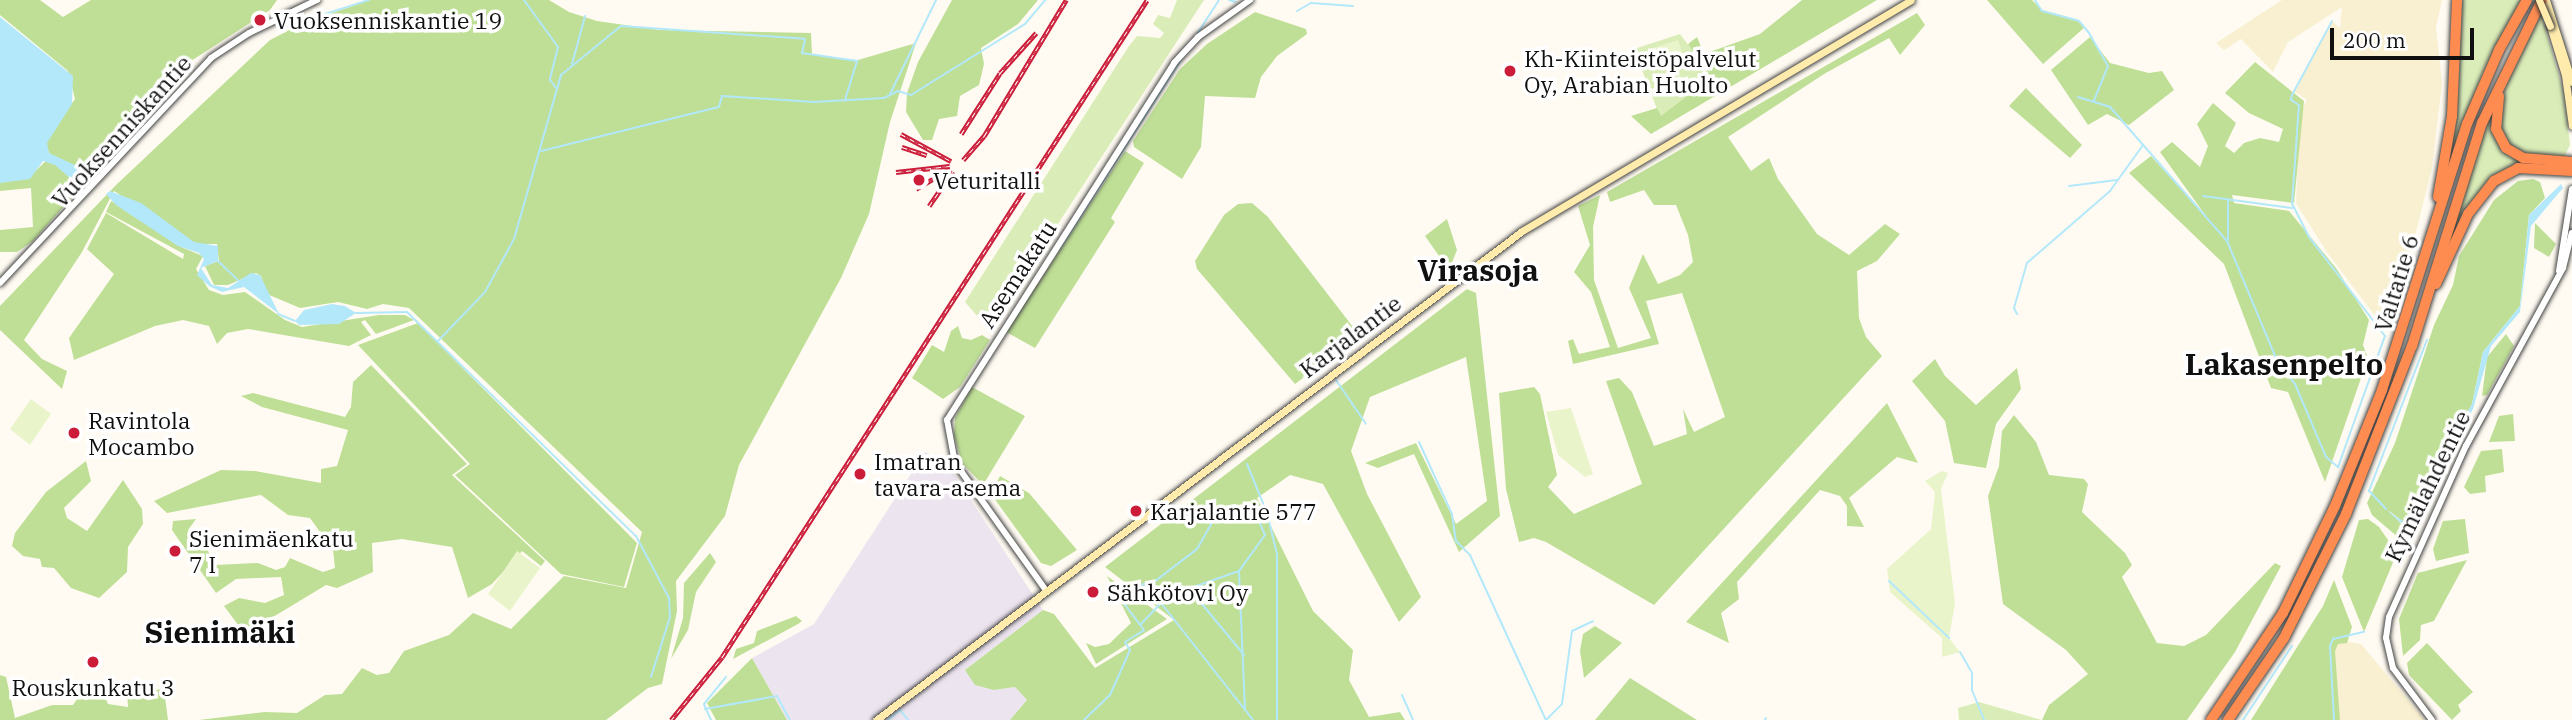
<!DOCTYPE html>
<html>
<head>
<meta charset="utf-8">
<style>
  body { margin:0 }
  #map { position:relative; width:2572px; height:720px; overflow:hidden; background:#fffbf2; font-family:"IBM Plex Serif",serif }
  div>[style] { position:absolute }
  .industrial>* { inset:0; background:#ece4ef }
  .farmland>* { inset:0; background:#f8f0d0 }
  .green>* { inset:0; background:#daedb8 }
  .forest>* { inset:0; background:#bfdf96 }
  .pitch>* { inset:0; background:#eaf4cb }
  .water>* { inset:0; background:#b3e8fb }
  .stream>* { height:2px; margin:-1px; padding:0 1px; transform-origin:1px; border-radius:1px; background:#b3e8fb }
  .roads { filter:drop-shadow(0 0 2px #434343) drop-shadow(0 0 2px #434343) }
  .tertiary>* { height:6px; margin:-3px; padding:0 3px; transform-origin:3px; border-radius:3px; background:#fff }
  .secondary>* { height:7px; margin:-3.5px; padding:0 3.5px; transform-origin:3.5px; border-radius:3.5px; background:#ffecad }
  .motorway>* { height:10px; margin:-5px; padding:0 5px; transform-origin:5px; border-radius:5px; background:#fe8c51 }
  .rail>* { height:4.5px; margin-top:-2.25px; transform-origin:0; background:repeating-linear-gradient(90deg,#fff 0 5px,#cb1c39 0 10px); box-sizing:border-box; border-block:2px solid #cb1c39 }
  .bridges { filter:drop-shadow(0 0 2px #323232) drop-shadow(0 0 2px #323232) }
  .secondary-bridge>* { height:7px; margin:-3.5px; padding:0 3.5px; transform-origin:3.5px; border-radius:3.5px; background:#ffecad }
  .dots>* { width:19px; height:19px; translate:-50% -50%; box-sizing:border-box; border:4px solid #fff; border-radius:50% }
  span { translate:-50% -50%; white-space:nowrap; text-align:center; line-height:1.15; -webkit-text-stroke:7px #fff; paint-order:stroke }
  .poi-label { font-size:23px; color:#101010 }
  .left { translate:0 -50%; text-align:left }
  .street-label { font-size:23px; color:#101010 }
  .district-label { font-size:30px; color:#101010; font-weight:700 }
  .scale { position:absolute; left:2330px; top:28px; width:144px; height:32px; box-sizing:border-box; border:4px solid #101010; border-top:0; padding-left:9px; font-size:21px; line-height:24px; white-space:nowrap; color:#101010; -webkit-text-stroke:5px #fff; paint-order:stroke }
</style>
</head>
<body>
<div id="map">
  <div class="industrial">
    <i style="clip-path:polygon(925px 452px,946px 462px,1043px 610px,965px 670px,994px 690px,1015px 687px,1027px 700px,1010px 720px,787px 720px,752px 658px,814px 624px)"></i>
  </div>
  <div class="farmland">
    <i style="clip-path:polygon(2282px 0,2442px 0,2436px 27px,2442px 83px,2432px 168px,2406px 272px,2385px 329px,2326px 251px,2296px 203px,2300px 112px,2307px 100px,2294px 91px,2332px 21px,2340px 28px,2342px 7px,2288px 42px,2273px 72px,2241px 39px,2224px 50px,2216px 43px)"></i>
    <i style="clip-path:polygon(2344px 641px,2361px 644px,2425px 720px,2338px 720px,2334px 654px,2336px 643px)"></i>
  </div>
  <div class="green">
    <i style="clip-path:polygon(1177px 0,1204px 0,994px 322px,985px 325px,965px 302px,1129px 46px,1137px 36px,1160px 38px,1164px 33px,1153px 24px,1158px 15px,1170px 18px)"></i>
    <i style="clip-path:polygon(2460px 0,2521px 0,2482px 74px,2447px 169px)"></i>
    <i style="clip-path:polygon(2541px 14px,2564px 93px,2570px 145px,2564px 157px,2534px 157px,2512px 149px,2501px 134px,2505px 88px)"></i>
    <i style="clip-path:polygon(1680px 34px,1696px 55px,1707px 83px,1660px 117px,1634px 49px)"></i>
    <i style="clip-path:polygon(2492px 108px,2506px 153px,2567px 165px,2498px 174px,2442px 265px)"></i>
    <i style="clip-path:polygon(1979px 702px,2042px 720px,1959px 720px,1958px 708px)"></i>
  </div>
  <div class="forest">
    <i style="clip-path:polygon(0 0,40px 0,63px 17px,91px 0,277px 0,270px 10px,177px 70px,83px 185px,33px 241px,17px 252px,0 252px,0 230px,33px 227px,31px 188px,0 191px,0 182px,27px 179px,51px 156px,44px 143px,75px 99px,68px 71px,0 15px)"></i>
    <i style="clip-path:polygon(370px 0,549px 0,569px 12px,597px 21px,660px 30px,811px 33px,812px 54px,839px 59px,858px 60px,916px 43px,890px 122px,869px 214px,841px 278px,739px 465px,725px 516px,676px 581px,677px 611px,662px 684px,648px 688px,606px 720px,199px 720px,265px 712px,297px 713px,325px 695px,342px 694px,362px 668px,377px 675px,389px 673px,404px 651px,449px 635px,473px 613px,511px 629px,564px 576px,626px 588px,642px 532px,409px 308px,383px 304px,367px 309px,338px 302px,300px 308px,267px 294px,261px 276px,256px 273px,228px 285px,214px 285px,205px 266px,219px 261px,217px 244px,196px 244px,114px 191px,82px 252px,24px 340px,42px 359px,67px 371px,62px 389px,0 330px,0 306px,116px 185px,270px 40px,303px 23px)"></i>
    <i style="clip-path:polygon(952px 0,1038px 0,1018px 24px,981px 48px,984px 64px,979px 85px,960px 96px,957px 116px,939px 119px,932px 140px,923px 140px,906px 112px,907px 93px,918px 62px)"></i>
    <i style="clip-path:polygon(1802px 0,1877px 0,1651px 134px,1631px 116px,1657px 108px,1661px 116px,1703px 84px,1706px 71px,1688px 44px,1697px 37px,1704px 54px,1760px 34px)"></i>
    <i style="clip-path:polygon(1987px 0,2032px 0,2042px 10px,2075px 19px,2085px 27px,2043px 64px)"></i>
    <i style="clip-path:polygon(1255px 12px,1306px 29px,1307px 34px,1277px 56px,1261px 77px,1255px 98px,1205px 96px,1201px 147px,1182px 179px,1134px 147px,1133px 141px,1180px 69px,1207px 44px)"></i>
    <i style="clip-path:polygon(1917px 13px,1925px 25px,1900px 55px,1889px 38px,1824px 74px,1728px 137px,1751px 171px,1769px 158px,1778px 179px,1817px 234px,1849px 255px,1885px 224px,1900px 234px,1877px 261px,1857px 271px,1859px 318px,1866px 337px,1882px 356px,1654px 605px,1546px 542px,1534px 538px,1519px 542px,1506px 489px,1499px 393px,1534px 387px,1540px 394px,1557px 475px,1548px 487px,1574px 514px,1642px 484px,1606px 381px,1619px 378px,1632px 392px,1654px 446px,1687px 434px,1683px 409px,1694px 432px,1725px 417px,1682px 293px,1646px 301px,1659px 344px,1573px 364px,1568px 341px,1573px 339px,1579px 354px,1610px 347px,1591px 292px,1574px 272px,1590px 245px,1578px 206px,1600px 195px,1593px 227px,1594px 280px,1618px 348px,1651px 338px,1629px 288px,1643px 254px,1658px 284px,1680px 275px,1693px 262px,1688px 235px,1676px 205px,1654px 205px,1644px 190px,1610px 202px,1607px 192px)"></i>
    <i style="clip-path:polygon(2090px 37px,2110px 63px,2149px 73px,2162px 71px,2174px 90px,2129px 125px,2107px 114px,2088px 125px,2051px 70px)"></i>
    <i style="clip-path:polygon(2255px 62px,2304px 101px,2294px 203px,2232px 195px,2234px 203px,2289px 211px,2336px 268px,2369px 320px,2363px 345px,2368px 358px,2325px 482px,2288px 392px,2271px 388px,2224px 264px,2129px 173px,2151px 156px,2208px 219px,2160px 152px,2172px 142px,2200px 167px,2208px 146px,2197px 124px,2213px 103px,2236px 123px,2225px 146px,2234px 153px,2244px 143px,2260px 138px,2279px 142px,2283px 129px,2249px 113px,2225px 93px)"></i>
    <i style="clip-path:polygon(2026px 88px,2082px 145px,2070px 158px,2009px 106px)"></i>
    <i style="clip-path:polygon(1125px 151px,1144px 163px,1111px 218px,1115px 222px,1035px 348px,1006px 332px)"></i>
    <i style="clip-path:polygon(2533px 179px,2540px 182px,2545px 198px,2529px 215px,2520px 306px,2483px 352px,2472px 404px,2415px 505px,2410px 527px,2388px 510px,2409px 532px,2406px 538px,2399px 538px,2372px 515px,2367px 503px,2395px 443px,2434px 325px,2453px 285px,2459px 256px,2494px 200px,2518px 181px)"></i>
    <i style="clip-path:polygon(111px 201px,165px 231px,181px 247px,203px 256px,196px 269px,209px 290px,223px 295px,245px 292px,285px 320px,302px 327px,379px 315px,405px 315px,414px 320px,376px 334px,365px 320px,361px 322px,371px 335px,349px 346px,248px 329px,227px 333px,217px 344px,209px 326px,183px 320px,155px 326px,74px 360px,69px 338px,114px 274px,87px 249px,106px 213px,183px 259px,184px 254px,106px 212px)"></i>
    <i style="clip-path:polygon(1252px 203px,1268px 217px,1360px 336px,1295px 384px,1197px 269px,1195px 261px,1224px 215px,1238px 204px)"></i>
    <i style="clip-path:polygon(1447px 219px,1457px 250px,1449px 270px,1425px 236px)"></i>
    <i style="clip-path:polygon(2535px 223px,2556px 244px,2549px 257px,2534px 248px)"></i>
    <i style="clip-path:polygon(1467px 289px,1476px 293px,1500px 516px,1459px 552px,1414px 454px,1378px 468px,1365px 463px,1416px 443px,1456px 524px,1487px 501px,1466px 357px,1370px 397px,1351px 451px,1367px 494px,1421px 597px,1399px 622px,1323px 484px,1290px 475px,1257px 498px,1313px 611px,1353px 650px,1349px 680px,1369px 717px,1400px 712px,1405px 720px,1010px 720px,1027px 700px,1015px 687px,994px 690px,975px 685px,965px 670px,1043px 610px,1054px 614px,1095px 668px,1174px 620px,1105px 567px)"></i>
    <i style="clip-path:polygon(418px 323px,637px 543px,624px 587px,561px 574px,455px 475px,470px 464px,358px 345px)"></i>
    <i style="clip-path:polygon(958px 326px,962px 338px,971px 340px,982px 335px,990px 340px,960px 387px,943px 399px,912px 378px,932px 345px,944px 352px,951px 331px)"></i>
    <i style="clip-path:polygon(2506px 334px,2514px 346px,2487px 395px,2482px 396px,2487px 357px)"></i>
    <i style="clip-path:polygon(1935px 359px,1945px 376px,1976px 405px,2017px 368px,2021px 389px,1996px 424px,1986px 468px,1954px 463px,1945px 421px,1912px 381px)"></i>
    <i style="clip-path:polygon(371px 365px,467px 464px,452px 475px,545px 561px,541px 566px,522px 551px,492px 584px,468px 598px,452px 547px,402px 539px,372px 543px,373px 572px,337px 588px,326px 585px,245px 634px,224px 606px,239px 598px,265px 603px,284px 595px,281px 577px,236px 579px,216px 593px,172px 530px,173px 521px,196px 519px,188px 530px,207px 549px,215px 565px,258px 563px,276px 570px,285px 567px,290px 558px,323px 572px,335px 568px,333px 550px,310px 518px,288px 515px,261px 495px,167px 513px,154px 501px,221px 470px,255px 471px,321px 483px,321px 469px,337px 466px,348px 430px,262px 407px,241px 396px,253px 393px,345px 417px,351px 407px,353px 382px)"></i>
    <i style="clip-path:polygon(972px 387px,1025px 416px,983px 485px,962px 463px,954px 435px,955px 418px)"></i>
    <i style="clip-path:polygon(1887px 403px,1918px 463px,1897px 457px,1849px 498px,1864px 527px,1847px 526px,1847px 506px,1840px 496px,1820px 490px,1737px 582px,1739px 599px,1721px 613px,1729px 643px,1686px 622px)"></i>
    <i style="clip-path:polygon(2513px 414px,2515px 441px,2489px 442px,2499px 416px)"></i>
    <i style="clip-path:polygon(2014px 415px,2036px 442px,2049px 475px,2084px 479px,2088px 484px,2082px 512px,2125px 553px,2132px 565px,2122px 577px,2157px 643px,2184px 646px,2206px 635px,2275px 563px,2281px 566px,2235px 652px,2187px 720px,2042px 720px,2049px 705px,2088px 674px,2066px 650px,2003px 604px,1988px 496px,1999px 466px,2002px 431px)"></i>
    <i style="clip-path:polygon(2502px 449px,2504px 472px,2485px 476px,2486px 492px,2470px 494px,2464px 487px,2481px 451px)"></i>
    <i style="clip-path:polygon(86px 461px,91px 481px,64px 508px,67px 518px,87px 531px,123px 480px,142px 509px,143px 524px,128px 547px,127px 572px,99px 598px,71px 588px,54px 568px,42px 567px,40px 559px,23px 556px,12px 546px,15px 533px,46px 492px)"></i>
    <i style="clip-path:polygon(1000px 476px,1029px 493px,1077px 550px,1051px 566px,1041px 563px,991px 494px)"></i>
    <i style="clip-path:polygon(2368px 519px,2379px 527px,2397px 553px,2364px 632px,2342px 577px,2359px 520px)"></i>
    <i style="clip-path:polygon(2465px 519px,2469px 553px,2436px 561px,2433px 549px,2443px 521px)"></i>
    <i style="clip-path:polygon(710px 553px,716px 562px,696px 592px,688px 630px,671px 659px,683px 618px,684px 583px)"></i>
    <i style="clip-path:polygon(2467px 560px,2434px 621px,2421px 625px,2420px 640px,2403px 656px,2399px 619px,2418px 573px)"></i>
    <i style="clip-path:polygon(1107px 576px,1167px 619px,1096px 664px,1086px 643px,1095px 647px,1109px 644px,1131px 623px)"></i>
    <i style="clip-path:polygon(2334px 580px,2352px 627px,2347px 643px,2338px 644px,2335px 651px,2340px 720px,2251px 720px,2323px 606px)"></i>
    <i style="clip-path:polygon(796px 616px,802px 621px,798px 624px,733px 659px,736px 649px,754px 643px,757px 631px)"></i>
    <i style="clip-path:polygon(1595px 626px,1622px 643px,1584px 678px,1580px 651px,1583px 634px)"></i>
    <i style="clip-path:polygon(2427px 643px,2473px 692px,2458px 705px,2461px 711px,2452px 720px,2409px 675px,2407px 663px)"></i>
    <i style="clip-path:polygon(752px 658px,787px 720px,716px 720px,707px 703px)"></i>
    <i style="clip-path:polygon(0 675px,6px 677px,15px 718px,52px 705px,73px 705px,80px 695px,104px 695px,108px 704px,128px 707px,127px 693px,164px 689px,168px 720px,0 720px)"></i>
    <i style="clip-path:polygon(1630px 678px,1697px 720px,1595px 720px)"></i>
  </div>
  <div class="pitch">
    <i style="clip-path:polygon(1678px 40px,1684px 57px,1656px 67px,1650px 49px)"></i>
    <i style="clip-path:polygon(31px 399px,51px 414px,30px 445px,10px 429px)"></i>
    <i style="clip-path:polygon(1571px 408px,1593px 474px,1585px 477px,1558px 455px,1546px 412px)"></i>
    <i style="clip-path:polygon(1942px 471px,1948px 473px,1941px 489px,1955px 603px,1949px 638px,1960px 652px,1942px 657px,1942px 638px,1890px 592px,1887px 569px,1931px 529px,1935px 492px,1925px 481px)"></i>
    <i style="clip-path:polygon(517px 551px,540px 568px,510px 611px,488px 594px)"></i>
  </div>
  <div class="water">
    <i style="clip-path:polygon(0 17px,73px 76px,72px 104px,47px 143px,49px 153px,83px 169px,91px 179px,85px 184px,79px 186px,55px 165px,43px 161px,30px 179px,0 183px)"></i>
    <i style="clip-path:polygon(2561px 184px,2563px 188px,2531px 226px,2520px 312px,2491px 346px,2473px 409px,2418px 506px,2406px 545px,2407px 528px,2386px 510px,2410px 526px,2415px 505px,2472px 404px,2483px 352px,2520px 306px,2529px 215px)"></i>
    <i style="clip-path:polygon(110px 191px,141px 203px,194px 242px,218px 246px,218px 261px,201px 268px,212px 285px,228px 288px,251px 273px,260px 275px,279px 314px,244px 287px,222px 292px,209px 286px,197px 275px,204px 259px,199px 253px,178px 246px,116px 205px,106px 194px)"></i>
    <i style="clip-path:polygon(332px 304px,345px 306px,356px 313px,339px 324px,299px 325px,295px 321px,304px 310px)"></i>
  </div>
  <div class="stream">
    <i style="left:524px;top:0;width:58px;rotate:54.1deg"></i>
    <i style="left:558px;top:47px;width:34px;rotate:104deg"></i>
    <i style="left:550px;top:80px;width:10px;rotate:53deg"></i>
    <i style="left:1229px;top:0;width:7px;rotate:16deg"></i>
    <i style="left:2035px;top:0;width:13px;rotate:58deg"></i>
    <i style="left:2042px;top:11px;width:38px;rotate:15deg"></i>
    <i style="left:2079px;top:21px;width:16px;rotate:50deg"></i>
    <i style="left:2089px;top:33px;width:38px;rotate:60deg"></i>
    <i style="left:2108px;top:66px;width:38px;rotate:112deg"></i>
    <i style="left:1297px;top:11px;width:16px;rotate:-30deg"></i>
    <i style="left:1311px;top:3px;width:42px;rotate:4.1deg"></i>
    <i style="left:303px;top:21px;width:69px;rotate:-17.7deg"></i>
    <i style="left:1197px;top:34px;width:40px;rotate:-57.1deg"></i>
    <i style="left:572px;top:64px;width:50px;rotate:-74.8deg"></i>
    <i style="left:890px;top:94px;width:105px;rotate:-63.9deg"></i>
    <i style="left:2078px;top:97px;width:34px;rotate:17deg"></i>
    <i style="left:2110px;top:107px;width:178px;rotate:48.9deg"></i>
    <i style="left:2227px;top:241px;width:132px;rotate:67.3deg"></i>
    <i style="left:2278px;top:363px;width:27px;rotate:51deg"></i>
    <i style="left:2295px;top:384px;width:79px;rotate:67deg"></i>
    <i style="left:2326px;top:457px;width:16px;rotate:40deg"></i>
    <i style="left:2338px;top:467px;width:139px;rotate:-70.3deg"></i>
    <i style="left:2385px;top:336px;width:125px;rotate:-127.5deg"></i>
    <i style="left:2309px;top:237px;width:37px;rotate:-117deg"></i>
    <i style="left:2292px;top:204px;width:99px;rotate:-86deg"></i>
    <i style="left:2299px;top:105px;width:9px;rotate:-148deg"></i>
    <i style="left:2291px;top:100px;width:5px;rotate:-79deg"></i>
    <i style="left:2292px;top:95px;width:84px;rotate:-61.6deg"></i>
    <i style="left:541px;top:151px;width:183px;rotate:-13.9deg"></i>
    <i style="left:719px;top:107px;width:11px;rotate:-75deg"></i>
    <i style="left:722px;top:96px;width:92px;rotate:3.7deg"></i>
    <i style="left:814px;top:102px;width:70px;rotate:-3.3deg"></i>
    <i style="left:884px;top:98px;width:16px;rotate:-27deg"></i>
    <i style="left:898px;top:91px;width:14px;rotate:17deg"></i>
    <i style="left:911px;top:95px;width:134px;rotate:-31.9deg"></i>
    <i style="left:1025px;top:24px;width:31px;rotate:-50deg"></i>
    <i style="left:2069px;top:186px;width:48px;rotate:-7.1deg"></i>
    <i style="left:2203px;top:196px;width:90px;rotate:7.7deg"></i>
    <i style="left:2228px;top:240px;width:40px;rotate:-90deg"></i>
    <i style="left:1059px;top:250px;width:226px;rotate:-57.3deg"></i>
    <i style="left:218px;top:261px;width:29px;rotate:44deg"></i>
    <i style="left:356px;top:313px;width:51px;rotate:-1.1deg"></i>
    <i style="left:407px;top:312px;width:320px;rotate:44.4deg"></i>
    <i style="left:636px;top:536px;width:70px;rotate:62deg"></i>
    <i style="left:669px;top:598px;width:19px;rotate:87deg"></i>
    <i style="left:670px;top:617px;width:63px;rotate:107.6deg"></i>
    <i style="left:278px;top:314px;width:18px;rotate:22deg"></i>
    <i style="left:2017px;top:314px;width:7px;rotate:-117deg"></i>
    <i style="left:2014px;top:308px;width:47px;rotate:-73.9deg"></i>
    <i style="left:2027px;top:263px;width:110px;rotate:-40.9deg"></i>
    <i style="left:2110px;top:191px;width:57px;rotate:-54.3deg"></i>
    <i style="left:438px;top:341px;width:68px;rotate:-46.2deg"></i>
    <i style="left:485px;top:292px;width:60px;rotate:-61.3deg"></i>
    <i style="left:514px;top:239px;width:171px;rotate:-74deg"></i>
    <i style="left:561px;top:75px;width:77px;rotate:-39.2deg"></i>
    <i style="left:621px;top:26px;width:184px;rotate:4deg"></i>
    <i style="left:805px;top:39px;width:14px;rotate:102deg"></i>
    <i style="left:802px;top:53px;width:56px;rotate:8.3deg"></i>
    <i style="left:857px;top:61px;width:41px;rotate:107.1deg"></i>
    <i style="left:1336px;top:380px;width:53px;rotate:55.7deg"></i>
    <i style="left:1419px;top:442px;width:79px;rotate:65.4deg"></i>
    <i style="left:1452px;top:514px;width:27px;rotate:82deg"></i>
    <i style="left:1456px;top:541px;width:20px;rotate:45deg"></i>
    <i style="left:1470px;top:555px;width:182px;rotate:65.3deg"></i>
    <i style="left:1247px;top:464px;width:53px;rotate:67.8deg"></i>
    <i style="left:1267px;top:513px;width:42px;rotate:76.3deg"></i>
    <i style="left:1277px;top:554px;width:166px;rotate:90deg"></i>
    <i style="left:2386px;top:509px;width:25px;rotate:-133deg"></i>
    <i style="left:2369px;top:491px;width:162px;rotate:-69deg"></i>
    <i style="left:1239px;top:572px;width:138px;rotate:87.5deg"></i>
    <i style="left:1889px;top:581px;width:83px;rotate:43.5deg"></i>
    <i style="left:1208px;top:586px;width:19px;rotate:108deg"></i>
    <i style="left:1202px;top:604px;width:66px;rotate:50.5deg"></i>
    <i style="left:1161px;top:603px;width:149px;rotate:51.8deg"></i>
    <i style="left:1960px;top:652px;width:24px;rotate:60deg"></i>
    <i style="left:1972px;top:673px;width:17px;rotate:90deg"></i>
    <i style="left:1972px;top:690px;width:32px;rotate:68deg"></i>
    <i style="left:1402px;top:695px;width:27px;rotate:66deg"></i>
    <i style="left:705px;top:709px;width:73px;rotate:-10.2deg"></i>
    <i style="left:777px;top:696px;width:27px;rotate:62deg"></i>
    <i style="left:1547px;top:719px;width:21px;rotate:-45deg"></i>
    <i style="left:1562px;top:704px;width:74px;rotate:-82.2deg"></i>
    <i style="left:1572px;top:631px;width:23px;rotate:-25deg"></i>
    <i style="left:711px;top:720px;width:17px;rotate:-114deg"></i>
    <i style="left:704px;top:704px;width:35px;rotate:-51deg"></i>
    <i style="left:888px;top:720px;width:16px;rotate:-40deg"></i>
    <i style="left:900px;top:710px;width:13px;rotate:51deg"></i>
    <i style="left:1084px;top:720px;width:36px;rotate:-44deg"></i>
    <i style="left:1110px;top:695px;width:49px;rotate:-66deg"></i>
    <i style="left:1130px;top:650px;width:9px;rotate:-122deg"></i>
    <i style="left:1125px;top:642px;width:22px;rotate:-32deg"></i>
    <i style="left:1144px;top:630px;width:34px;rotate:-127deg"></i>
    <i style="left:1124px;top:603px;width:6px;rotate:-81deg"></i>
    <i style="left:1125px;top:597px;width:15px;rotate:-48deg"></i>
    <i style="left:1135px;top:586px;width:19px;rotate:-12deg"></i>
    <i style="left:1154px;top:582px;width:54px;rotate:-37.5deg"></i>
    <i style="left:1197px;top:549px;width:40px;rotate:-60.3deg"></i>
    <i style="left:1217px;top:514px;width:39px"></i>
    <i style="left:1256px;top:514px;width:23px;rotate:67deg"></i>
    <i style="left:1265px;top:535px;width:44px;rotate:125.8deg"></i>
    <i style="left:1239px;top:571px;width:75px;rotate:160.6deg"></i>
    <i style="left:1168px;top:596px;width:39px;rotate:134deg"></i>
    <i style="left:1765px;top:720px;width:2px;rotate:-63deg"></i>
    <i style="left:2243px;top:720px;width:89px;rotate:-56.5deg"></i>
    <i style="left:2334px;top:720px;width:74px;rotate:-93.1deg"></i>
    <i style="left:2330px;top:646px;width:8px;rotate:-67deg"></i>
    <i style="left:2333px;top:639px;width:32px;rotate:-13deg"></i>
  </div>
  <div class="roads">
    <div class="tertiary">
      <i style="left:2559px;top:271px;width:83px;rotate:-81deg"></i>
      <i style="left:0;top:283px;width:308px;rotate:-46.8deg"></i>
      <i style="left:211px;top:58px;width:45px;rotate:-33.3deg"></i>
      <i style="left:249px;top:33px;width:76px;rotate:-25.9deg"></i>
      <i style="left:1045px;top:589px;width:155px;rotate:-125.5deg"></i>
      <i style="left:955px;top:463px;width:44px;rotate:-100.5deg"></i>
      <i style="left:947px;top:420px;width:423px;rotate:-57.5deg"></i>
      <i style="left:1174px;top:63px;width:35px;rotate:-47deg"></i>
      <i style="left:1198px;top:37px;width:64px;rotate:-35.4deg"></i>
      <i style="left:2432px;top:720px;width:65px;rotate:-126.9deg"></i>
      <i style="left:2393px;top:668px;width:31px;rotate:-103deg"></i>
      <i style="left:2386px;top:638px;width:21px;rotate:-82deg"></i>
      <i style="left:2389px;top:617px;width:188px;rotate:-65.8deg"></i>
      <i style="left:2466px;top:446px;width:203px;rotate:-61.4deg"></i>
      <i style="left:2563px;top:268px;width:36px;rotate:-76deg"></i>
    </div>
    <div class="secondary">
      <i style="left:2546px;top:0;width:86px;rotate:72.4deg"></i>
      <i style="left:2550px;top:26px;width:51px;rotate:73deg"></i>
      <i style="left:2565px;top:75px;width:51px;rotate:82.2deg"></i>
      <i style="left:876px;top:720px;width:810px;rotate:-37.12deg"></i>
      <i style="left:1522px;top:231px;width:452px;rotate:-30.7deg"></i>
    </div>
    <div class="motorway">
      <i style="left:2499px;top:96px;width:33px;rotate:95deg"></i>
      <i style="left:2496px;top:129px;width:21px;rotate:62deg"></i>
      <i style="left:2506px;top:148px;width:20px;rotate:30deg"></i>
      <i style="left:2523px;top:158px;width:49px;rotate:4.7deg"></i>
      <i style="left:2438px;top:197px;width:82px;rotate:-80.2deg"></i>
      <i style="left:2452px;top:116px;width:116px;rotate:-87.5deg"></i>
      <i style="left:2436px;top:284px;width:77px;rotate:-65.4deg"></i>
      <i style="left:2468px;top:214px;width:42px;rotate:-51.8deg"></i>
      <i style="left:2494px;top:181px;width:27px;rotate:-28deg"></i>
      <i style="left:2518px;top:168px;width:54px;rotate:3.2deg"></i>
      <i style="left:2211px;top:720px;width:129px;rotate:-56.1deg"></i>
      <i style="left:2283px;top:613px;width:119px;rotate:-64.1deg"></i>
      <i style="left:2335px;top:506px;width:125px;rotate:-67.9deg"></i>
      <i style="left:2382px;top:390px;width:279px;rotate:-72.3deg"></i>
      <i style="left:2467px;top:124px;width:81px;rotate:-66.6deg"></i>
      <i style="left:2499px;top:50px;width:57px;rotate:-60.8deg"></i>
      <i style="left:2228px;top:720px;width:99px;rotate:-55.7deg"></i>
      <i style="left:2284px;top:638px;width:139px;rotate:-63.4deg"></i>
      <i style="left:2346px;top:514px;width:180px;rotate:-68.6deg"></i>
      <i style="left:2412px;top:346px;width:234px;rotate:-72.6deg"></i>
      <i style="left:2482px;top:123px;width:137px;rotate:-64deg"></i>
    </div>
  </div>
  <div class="rail">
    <i style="left:901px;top:134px;width:57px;rotate:28.4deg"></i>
    <i style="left:961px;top:134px;width:72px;rotate:-57.4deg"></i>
    <i style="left:1000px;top:73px;width:54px;rotate:-48deg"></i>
    <i style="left:902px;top:147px;width:26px;rotate:18deg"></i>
    <i style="left:963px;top:160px;width:32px;rotate:-49deg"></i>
    <i style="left:984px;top:136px;width:159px;rotate:-58.9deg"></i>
    <i style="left:896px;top:172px;width:54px;rotate:-6.3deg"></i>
    <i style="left:916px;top:189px;width:39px;rotate:-31deg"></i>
    <i style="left:929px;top:206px;width:42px;rotate:-55.6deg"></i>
    <i style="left:671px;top:720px;width:81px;rotate:-51deg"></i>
    <i style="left:722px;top:657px;width:782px;rotate:-57.1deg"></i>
  </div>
  <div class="bridges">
    <div class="secondary-bridge">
      <i style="left:2539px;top:0;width:28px;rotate:67deg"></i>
    </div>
  </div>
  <div class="dots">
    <i style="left:260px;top:20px;background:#cb1c39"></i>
    <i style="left:1510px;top:71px;background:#cb1c39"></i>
    <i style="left:919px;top:180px;background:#cb1c39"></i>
    <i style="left:74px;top:433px;background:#cb1c39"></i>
    <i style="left:860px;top:474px;background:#cb1c39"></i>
    <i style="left:1136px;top:511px;background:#cb1c39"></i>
    <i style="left:175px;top:551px;background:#cb1c39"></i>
    <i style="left:1093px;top:592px;background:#cb1c39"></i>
    <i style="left:93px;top:662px;background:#cb1c39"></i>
  </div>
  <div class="poi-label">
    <span class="left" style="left:274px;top:20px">Vuoksenniskantie 19</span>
    <span class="left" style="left:1524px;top:71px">Kh-Kiinteistöpalvelut<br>Oy, Arabian Huolto</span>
    <span class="left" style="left:933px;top:180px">Veturitalli</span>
    <span class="left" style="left:88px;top:433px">Ravintola<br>Mocambo</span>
    <span class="left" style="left:874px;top:474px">Imatran<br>tavara-asema</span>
    <span class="left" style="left:1150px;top:511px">Karjalantie 577</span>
    <span class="left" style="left:189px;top:551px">Sienimäenkatu<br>7 I</span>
    <span class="left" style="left:1107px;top:592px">Sähkötovi Oy</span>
    <span style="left:93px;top:687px">Rouskunkatu 3</span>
  </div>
  <div class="street-label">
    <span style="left:121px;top:131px;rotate:-48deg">Vuoksenniskantie</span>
    <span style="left:1017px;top:274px;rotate:-57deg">Asemakatu</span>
    <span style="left:2396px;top:283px;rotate:-73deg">Valtatie 6</span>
    <span style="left:1350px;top:336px;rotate:-37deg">Karjalantie</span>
    <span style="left:2427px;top:486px;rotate:-64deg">Kymälahdentie</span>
  </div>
  <div class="district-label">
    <span style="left:1478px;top:270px">Virasoja</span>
    <span style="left:2284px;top:364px">Lakasenpelto</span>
    <span style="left:220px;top:632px">Sienimäki</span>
  </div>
  <div class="scale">200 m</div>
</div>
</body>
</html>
